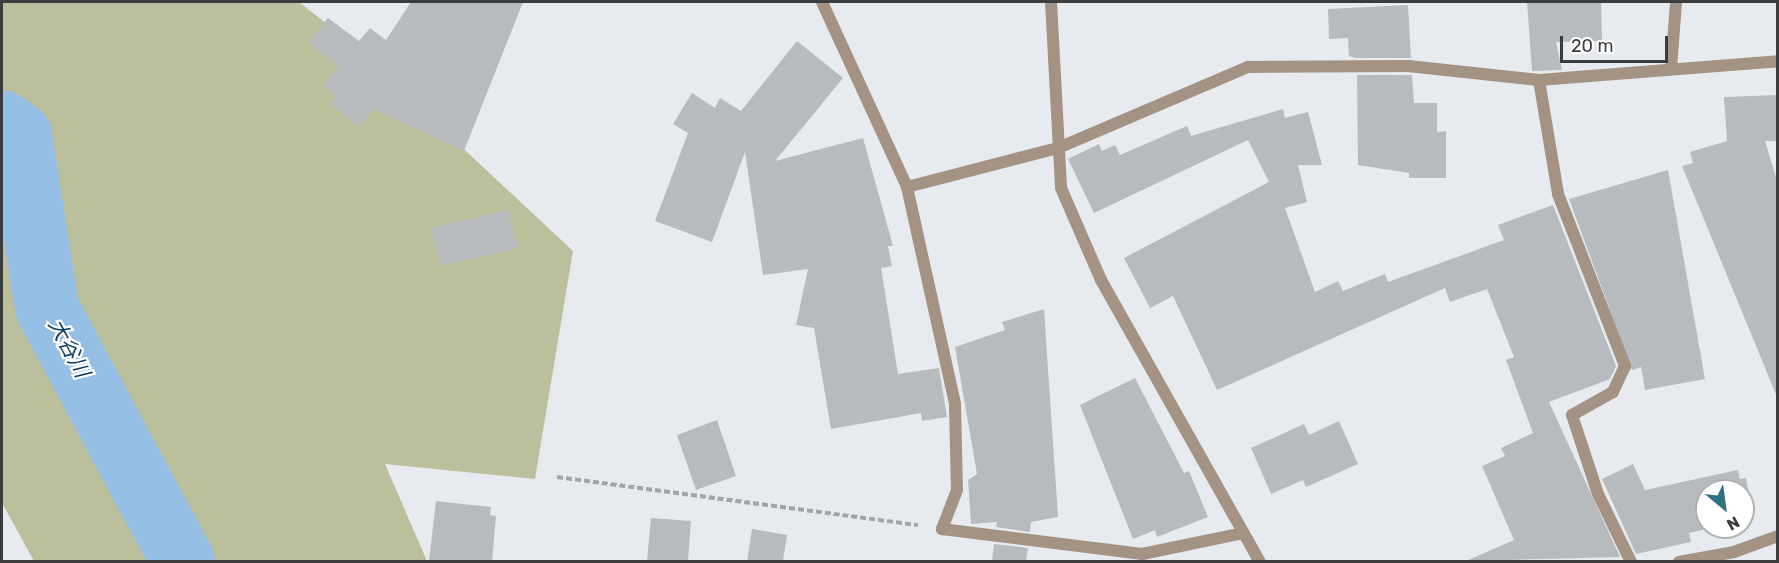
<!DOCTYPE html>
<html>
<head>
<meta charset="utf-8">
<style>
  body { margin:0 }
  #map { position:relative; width:1779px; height:563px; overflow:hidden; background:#e7ebef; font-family:Rubik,"Noto Sans JP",sans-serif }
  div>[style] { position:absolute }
  .green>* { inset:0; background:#bcbf9c }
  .river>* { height:64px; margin:-32px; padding:0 32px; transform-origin:32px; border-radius:32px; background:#95bfe4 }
  .building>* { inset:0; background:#b7bbbe }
  .path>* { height:4px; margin-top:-2px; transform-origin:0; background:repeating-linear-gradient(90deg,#a2a5a8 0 6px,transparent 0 9px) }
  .street>* { height:12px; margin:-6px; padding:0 6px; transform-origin:6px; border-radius:6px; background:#a49282 }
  span { translate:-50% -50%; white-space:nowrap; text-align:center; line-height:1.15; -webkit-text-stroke:4.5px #fff; paint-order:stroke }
  .water-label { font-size:21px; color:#0f3f63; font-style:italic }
  .frame { position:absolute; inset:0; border:3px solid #3a3c3d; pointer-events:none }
  .north { position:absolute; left:1695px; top:479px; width:60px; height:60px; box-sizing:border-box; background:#fff; border:2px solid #b0b1b1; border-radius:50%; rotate:151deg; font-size:16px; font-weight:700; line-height:24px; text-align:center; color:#3a3c3d }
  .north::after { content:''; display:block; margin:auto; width:21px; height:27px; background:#307284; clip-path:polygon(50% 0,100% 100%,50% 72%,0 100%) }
  .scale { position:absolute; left:1560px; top:36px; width:108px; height:27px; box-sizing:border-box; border:3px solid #3a3c3d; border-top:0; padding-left:8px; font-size:18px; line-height:21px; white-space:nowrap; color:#3a3c3d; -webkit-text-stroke:4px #fff; paint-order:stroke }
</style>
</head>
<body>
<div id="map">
  <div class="green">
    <i style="clip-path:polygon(2px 2px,299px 2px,346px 39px,573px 251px,535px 479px,385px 464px,427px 561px,34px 561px,2px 503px)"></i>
  </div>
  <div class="river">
    <i style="left:2px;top:122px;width:22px;rotate:36deg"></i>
    <i style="left:20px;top:135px;width:175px;rotate:81.1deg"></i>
    <i style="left:47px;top:308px;width:288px;rotate:61.8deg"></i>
  </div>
  <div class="building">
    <i style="clip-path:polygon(411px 2px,523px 2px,464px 151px,373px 109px,359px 127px,331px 104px,337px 97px,323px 86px,338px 66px,308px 43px,328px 18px,359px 41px,370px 28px,386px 40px)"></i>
    <i style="clip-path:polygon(1527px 2px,1601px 2px,1602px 41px,1556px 42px,1562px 70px,1532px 71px)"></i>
    <i style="clip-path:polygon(1408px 5px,1411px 58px,1356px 58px,1349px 56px,1348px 38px,1329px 39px,1328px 9px)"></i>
    <i style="clip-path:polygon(797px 41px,843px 78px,775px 161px,863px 138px,893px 246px,888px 246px,892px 266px,881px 268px,898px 374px,939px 368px,947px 417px,922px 421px,921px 413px,831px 429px,814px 328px,796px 325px,808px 269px,763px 275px,745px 152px,712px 242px,655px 221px,688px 133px,673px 124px,692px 93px,715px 108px,720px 98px,741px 111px)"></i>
    <i style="clip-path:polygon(1357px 75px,1412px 75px,1414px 103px,1437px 103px,1437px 132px,1446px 131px,1446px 178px,1409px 178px,1409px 173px,1358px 165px)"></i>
    <i style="clip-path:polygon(1778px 95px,1778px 141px,1765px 141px,1778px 184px,1777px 397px,1682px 166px,1693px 163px,1690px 152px,1727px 141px,1724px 97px)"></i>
    <i style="clip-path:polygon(1283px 109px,1285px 118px,1308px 112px,1322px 165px,1298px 165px,1307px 202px,1285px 208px,1315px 292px,1338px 281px,1343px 291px,1385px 274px,1388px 282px,1504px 240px,1498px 225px,1553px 205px,1616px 366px,1610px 379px,1549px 402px,1620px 557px,1466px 561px,1514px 540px,1482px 466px,1505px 456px,1501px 448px,1533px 433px,1506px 360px,1514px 357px,1487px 289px,1450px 302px,1445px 288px,1217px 390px,1173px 296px,1150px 308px,1124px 258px,1269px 182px,1248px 140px,1094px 213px,1068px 159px,1099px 144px,1102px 151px,1115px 145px,1120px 155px,1187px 126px,1191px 136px)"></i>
    <i style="clip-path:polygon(1668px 170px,1705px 379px,1645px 390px,1641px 367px,1632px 370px,1569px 199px)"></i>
    <i style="clip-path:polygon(508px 210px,518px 248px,440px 266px,431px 228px)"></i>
    <i style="clip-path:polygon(1044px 309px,1058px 517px,1031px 522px,1030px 532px,996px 527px,997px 522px,971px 524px,968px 480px,977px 474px,955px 347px,1005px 330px,1002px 322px)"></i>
    <i style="clip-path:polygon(1135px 378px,1184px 473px,1189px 471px,1208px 517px,1157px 537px,1155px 530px,1133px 539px,1080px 405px)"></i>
    <i style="clip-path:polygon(717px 420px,736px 476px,696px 490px,677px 435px)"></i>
    <i style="clip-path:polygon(1339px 421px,1358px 464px,1306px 487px,1303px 480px,1271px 494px,1251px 448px,1304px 424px,1309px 435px)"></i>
    <i style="clip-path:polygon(1633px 464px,1645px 490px,1738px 470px,1740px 479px,1746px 478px,1754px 519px,1743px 521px,1743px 491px,1707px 491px,1707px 527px,1716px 527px,1689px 533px,1691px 542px,1636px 554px,1602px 479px)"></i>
    <i style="clip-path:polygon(436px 501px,491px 507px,490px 515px,496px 516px,492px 561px,429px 561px)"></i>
    <i style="clip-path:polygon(651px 518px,691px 521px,688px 561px,647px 561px)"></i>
    <i style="clip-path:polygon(752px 529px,787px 535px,783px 561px,747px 561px)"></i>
    <i style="clip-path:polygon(994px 544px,1028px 548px,1026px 561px,992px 561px)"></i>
  </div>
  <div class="path">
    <i style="left:557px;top:477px;width:364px;rotate:7.6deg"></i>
  </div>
  <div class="street">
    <i style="left:822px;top:2px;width:204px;rotate:65.3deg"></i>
    <i style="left:907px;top:187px;width:222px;rotate:77.5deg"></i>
    <i style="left:955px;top:404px;width:86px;rotate:88.7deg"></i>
    <i style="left:957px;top:490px;width:42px;rotate:111deg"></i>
    <i style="left:942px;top:529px;width:202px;rotate:7.1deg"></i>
    <i style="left:1142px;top:554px;width:103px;rotate:-11.7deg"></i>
    <i style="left:1051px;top:2px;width:186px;rotate:86.9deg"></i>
    <i style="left:1061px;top:188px;width:100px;rotate:66.5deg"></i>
    <i style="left:1101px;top:280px;width:324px;rotate:60.6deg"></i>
    <i style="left:1671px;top:69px;width:67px;rotate:-85.7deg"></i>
    <i style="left:1539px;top:80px;width:116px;rotate:80.5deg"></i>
    <i style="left:1558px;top:194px;width:185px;rotate:68.7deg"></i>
    <i style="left:1625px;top:366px;width:29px;rotate:115deg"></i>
    <i style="left:1613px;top:392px;width:47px;rotate:150.7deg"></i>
    <i style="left:1572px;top:415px;width:83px;rotate:71.8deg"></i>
    <i style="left:1598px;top:494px;width:76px;rotate:64.1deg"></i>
    <i style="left:907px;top:187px;width:156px;rotate:-14.5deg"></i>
    <i style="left:1058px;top:148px;width:207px;rotate:-23.1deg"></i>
    <i style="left:1248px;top:67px;width:160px;rotate:-0.4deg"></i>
    <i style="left:1408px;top:66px;width:132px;rotate:6.1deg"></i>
    <i style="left:1539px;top:80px;width:240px;rotate:-4.5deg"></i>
    <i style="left:1679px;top:562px;width:56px;rotate:-10.3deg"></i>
    <i style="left:1734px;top:552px;width:47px;rotate:-20deg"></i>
  </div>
  <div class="water-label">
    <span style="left:69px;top:348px;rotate:62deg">大谷川</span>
  </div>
  <div class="frame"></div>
  <div class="north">N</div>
  <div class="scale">20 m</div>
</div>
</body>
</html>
